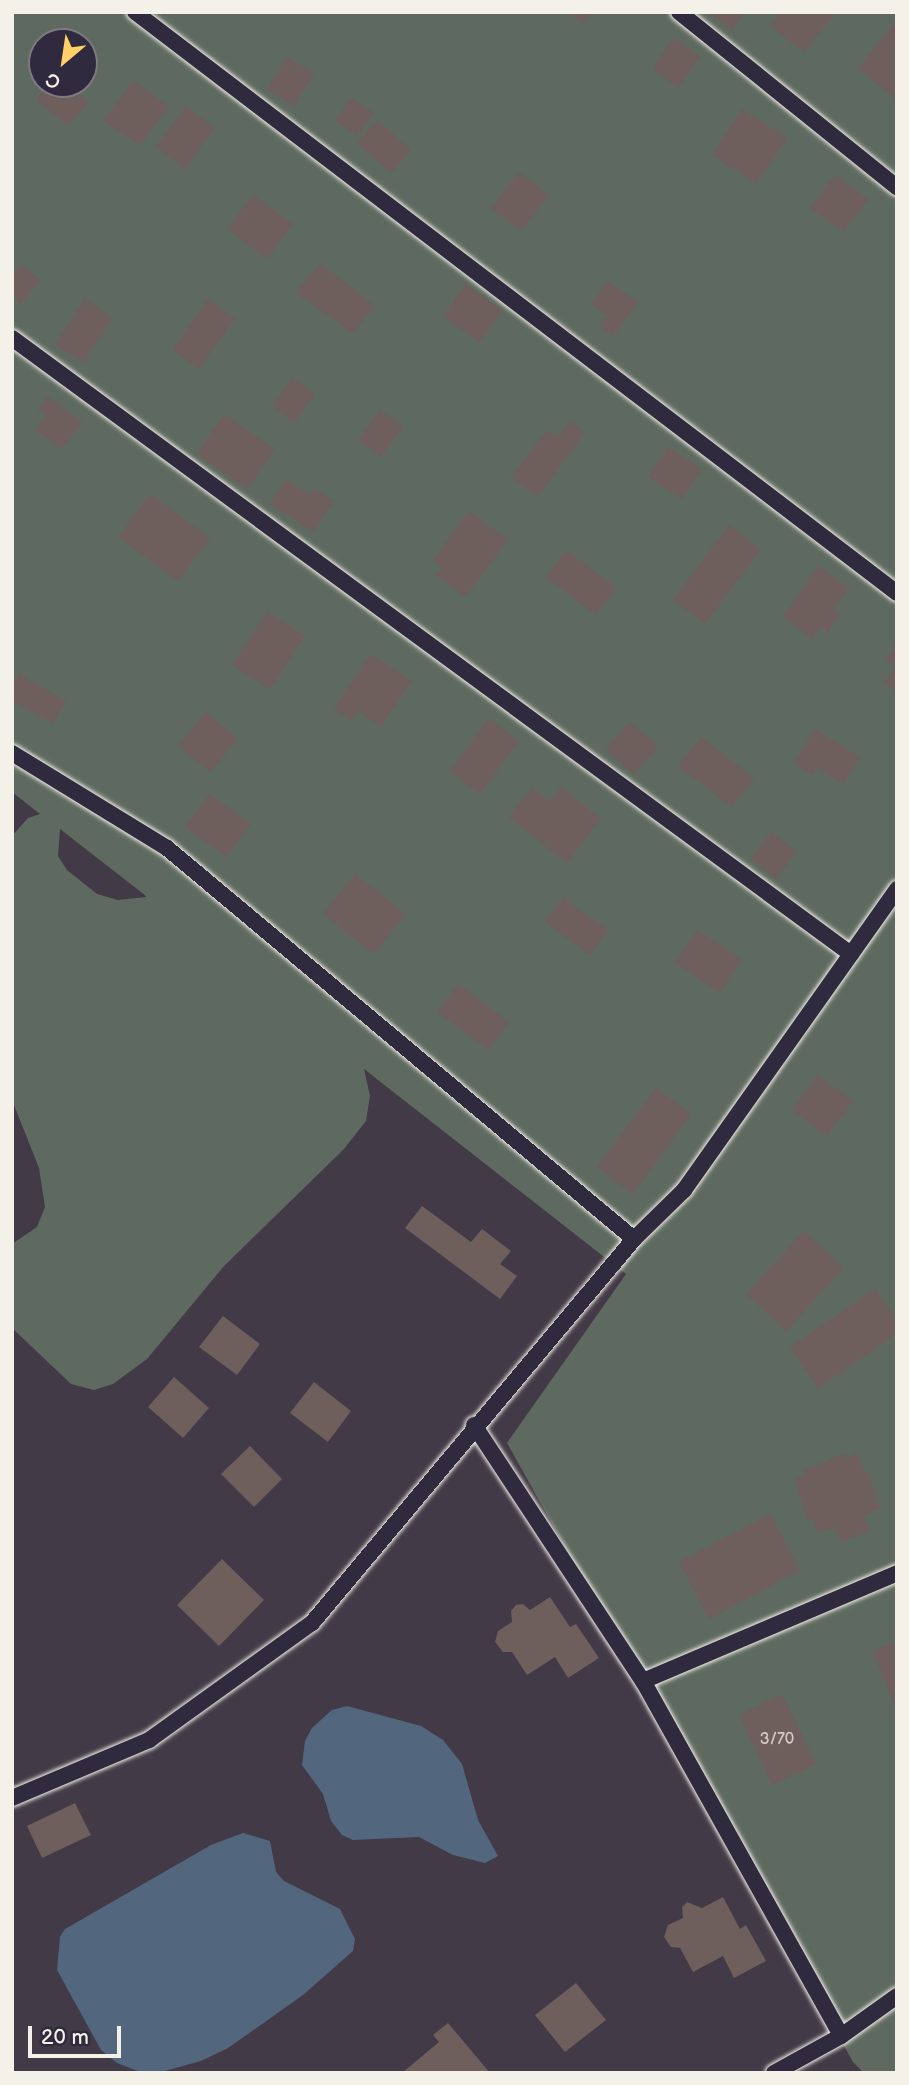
<!DOCTYPE html>
<html>
<head>
<meta charset="utf-8">
<style>
  body { margin:0 }
  #map { position:relative; width:909px; height:2085px; overflow:hidden; background:#423a46; font-family:"Balsamiq Sans",sans-serif }
  div>[style] { position:absolute }
  .green>* { inset:0; background:#5e6a60 }
  .water>* { inset:0; background:#52667e }
  .building>* { inset:0; background:#6e5e5c }
  .roads { filter:drop-shadow(0 0 2px #f4f1e8) drop-shadow(0 0 2px #f4f1e8) }
  .service>* { height:16px; margin:-8px; padding:0 8px; transform-origin:8px; border-radius:8px; background:#2f2a3d }
  span { translate:-50% -50%; white-space:nowrap; text-align:center; line-height:1.15; -webkit-text-stroke:7px #2f2a3d; paint-order:stroke }
  .number-label { font-size:16px; color:#d2ccc5 }
  .number-label span { -webkit-text-stroke-width:0 }
  .frame { position:absolute; inset:0; border:14px solid #f4f1e8; pointer-events:none }
  .north { position:absolute; left:28px; top:28px; width:70px; height:70px; box-sizing:border-box; background:#2f2a3d; border:2px solid #7e7a81; border-radius:50%; rotate:209deg; font-size:19px; font-weight:700; line-height:28px; text-align:center; color:#f4f1e8 }
  .north::after { content:''; display:block; margin:auto; width:24px; height:32px; background:#ffd166; clip-path:polygon(50% 0,100% 100%,50% 72%,0 100%) }
  .scale { position:absolute; left:28px; top:2026px; width:93px; height:32px; box-sizing:border-box; border:4px solid #f4f1e8; border-top:0; padding-left:9px; font-size:21px; line-height:24px; white-space:nowrap; color:#f4f1e8; -webkit-text-stroke:5px #2f2a3d; paint-order:stroke }
</style>
</head>
<body>
<div id="map">
  <div class="green">
    <i style="clip-path:polygon(evenodd,12px 12px,897px 12px,897px 2073px,864px 2073px,853px 2062px,507px 1443px,626px 1274px,364px 1069px,370px 1096px,366px 1121px,343px 1150px,224px 1266px,147px 1359px,113px 1384px,94px 1390px,71px 1384px,12px 1328px,12px 1244px,37px 1227px,45px 1207px,39px 1168px,12px 1100px,12px 836px,28px 818px,40px 814px,12px 792px,12px 12px,42px 42px,84px 42px,84px 84px,42px 84px,42px 42px,12px 12px,60px 829px,146px 896px,146px 897px,118px 900px,97px 894px,67px 870px,58px 856px,60px 829px)"></i>
  </div>
  <div class="water">
    <i style="clip-path:polygon(347px 1706px,421px 1726px,443px 1740px,462px 1764px,478px 1820px,498px 1856px,485px 1863px,453px 1855px,419px 1837px,353px 1840px,342px 1835px,331px 1821px,323px 1794px,302px 1765px,305px 1741px,312px 1728px,332px 1710px)"></i>
    <i style="clip-path:polygon(243px 1833px,270px 1841px,276px 1872px,284px 1881px,340px 1909px,355px 1939px,353px 1951px,303px 1995px,228px 2048px,201px 2061px,161px 2072px,140px 2072px,117px 2063px,101px 2050px,57px 1970px,60px 1937px,65px 1929px,211px 1845px)"></i>
  </div>
  <div class="building">
    <i style="clip-path:polygon(567px 12px,592px 12px,583px 24px)"></i>
    <i style="clip-path:polygon(708px 12px,745px 12px,732px 30px)"></i>
    <i style="clip-path:polygon(781px 12px,831px 12px,834px 15px,804px 52px,770px 26px)"></i>
    <i style="clip-path:polygon(893px 24px,897px 27px,897px 99px,858px 69px)"></i>
    <i style="clip-path:polygon(673px 38px,700px 56px,679px 88px,652px 69px)"></i>
    <i style="clip-path:polygon(287px 57px,314px 73px,294px 106px,267px 90px)"></i>
    <i style="clip-path:polygon(134px 80px,169px 107px,140px 145px,103px 121px)"></i>
    <i style="clip-path:polygon(48px 84px,66px 84px,89px 102px,68px 126px,36px 99px)"></i>
    <i style="clip-path:polygon(351px 98px,374px 113px,357px 136px,335px 121px)"></i>
    <i style="clip-path:polygon(186px 106px,215px 128px,185px 169px,156px 147px)"></i>
    <i style="clip-path:polygon(742px 109px,787px 138px,757px 184px,712px 155px)"></i>
    <i style="clip-path:polygon(377px 120px,411px 150px,391px 173px,357px 143px)"></i>
    <i style="clip-path:polygon(519px 172px,549px 195px,522px 230px,490px 209px)"></i>
    <i style="clip-path:polygon(835px 175px,868px 199px,844px 232px,810px 208px)"></i>
    <i style="clip-path:polygon(253px 195px,293px 224px,267px 259px,227px 229px)"></i>
    <i style="clip-path:polygon(320px 263px,375px 306px,353px 333px,296px 293px)"></i>
    <i style="clip-path:polygon(21px 264px,41px 280px,20px 304px,12px 297px,12px 274px)"></i>
    <i style="clip-path:polygon(608px 281px,638px 303px,613px 336px,599px 326px,607px 316px,591px 304px)"></i>
    <i style="clip-path:polygon(466px 284px,503px 310px,479px 342px,443px 316px)"></i>
    <i style="clip-path:polygon(85px 299px,113px 318px,83px 363px,55px 344px)"></i>
    <i style="clip-path:polygon(208px 299px,235px 318px,199px 369px,173px 350px)"></i>
    <i style="clip-path:polygon(292px 378px,315px 394px,294px 423px,272px 406px)"></i>
    <i style="clip-path:polygon(47px 396px,82px 422px,62px 449px,35px 430px,46px 415px,38px 410px)"></i>
    <i style="clip-path:polygon(380px 410px,403px 427px,381px 457px,358px 440px)"></i>
    <i style="clip-path:polygon(224px 414px,275px 449px,247px 489px,197px 454px)"></i>
    <i style="clip-path:polygon(570px 421px,585px 432px,538px 497px,511px 477px,547px 430px,557px 437px)"></i>
    <i style="clip-path:polygon(668px 447px,702px 469px,682px 499px,648px 477px)"></i>
    <i style="clip-path:polygon(286px 479px,310px 495px,314px 488px,334px 501px,313px 532px,270px 504px)"></i>
    <i style="clip-path:polygon(150px 494px,210px 538px,178px 581px,118px 537px)"></i>
    <i style="clip-path:polygon(469px 511px,508px 540px,465px 597px,436px 575px,442px 567px,433px 560px)"></i>
    <i style="clip-path:polygon(729px 525px,761px 549px,705px 624px,673px 600px)"></i>
    <i style="clip-path:polygon(566px 550px,617px 588px,596px 615px,546px 577px)"></i>
    <i style="clip-path:polygon(818px 566px,849px 588px,834px 609px,841px 614px,828px 632px,821px 627px,813px 639px,783px 617px)"></i>
    <i style="clip-path:polygon(267px 612px,305px 636px,270px 689px,232px 665px)"></i>
    <i style="clip-path:polygon(897px 643px,897px 692px,884px 683px,896px 667px,886px 659px)"></i>
    <i style="clip-path:polygon(370px 654px,412px 681px,381px 726px,358px 711px,352px 721px,334px 709px)"></i>
    <i style="clip-path:polygon(19px 674px,66px 701px,53px 724px,12px 700px,12px 686px)"></i>
    <i style="clip-path:polygon(206px 712px,238px 739px,210px 772px,178px 746px)"></i>
    <i style="clip-path:polygon(489px 718px,519px 741px,480px 794px,450px 771px)"></i>
    <i style="clip-path:polygon(630px 722px,658px 746px,634px 774px,606px 750px)"></i>
    <i style="clip-path:polygon(815px 729px,860px 757px,843px 784px,817px 768px,813px 775px,794px 763px)"></i>
    <i style="clip-path:polygon(701px 737px,754px 778px,732px 807px,678px 766px)"></i>
    <i style="clip-path:polygon(561px 787px,601px 819px,567px 863px,509px 817px,532px 788px,549px 802px)"></i>
    <i style="clip-path:polygon(209px 794px,251px 824px,227px 857px,185px 827px)"></i>
    <i style="clip-path:polygon(771px 832px,797px 851px,776px 879px,751px 859px)"></i>
    <i style="clip-path:polygon(355px 874px,406px 914px,374px 954px,323px 914px)"></i>
    <i style="clip-path:polygon(563px 898px,608px 930px,590px 955px,545px 922px)"></i>
    <i style="clip-path:polygon(697px 930px,742px 959px,720px 993px,675px 963px)"></i>
    <i style="clip-path:polygon(458px 984px,509px 1022px,489px 1050px,437px 1012px)"></i>
    <i style="clip-path:polygon(818px 1075px,853px 1101px,827px 1136px,792px 1110px)"></i>
    <i style="clip-path:polygon(656px 1088px,691px 1114px,633px 1194px,597px 1167px)"></i>
    <i style="clip-path:polygon(422px 1206px,471px 1242px,482px 1229px,511px 1251px,500px 1264px,517px 1276px,500px 1299px,405px 1228px)"></i>
    <i style="clip-path:polygon(804px 1231px,844px 1268px,786px 1331px,746px 1294px)"></i>
    <i style="clip-path:polygon(875px 1289px,897px 1320px,897px 1334px,818px 1388px,790px 1347px)"></i>
    <i style="clip-path:polygon(223px 1316px,260px 1344px,237px 1375px,199px 1347px)"></i>
    <i style="clip-path:polygon(174px 1377px,209px 1408px,183px 1438px,148px 1407px)"></i>
    <i style="clip-path:polygon(314px 1382px,351px 1411px,328px 1442px,290px 1413px)"></i>
    <i style="clip-path:polygon(250px 1446px,282px 1479px,254px 1507px,221px 1474px)"></i>
    <i style="clip-path:polygon(845px 1453px,847px 1458px,857px 1453px,865px 1472px,868px 1471px,880px 1508px,864px 1515px,870px 1531px,842px 1542px,835px 1527px,818px 1533px,812px 1519px,807px 1521px,795px 1479px,806px 1474px,804px 1470px)"></i>
    <i style="clip-path:polygon(770px 1514px,800px 1570px,709px 1619px,679px 1562px)"></i>
    <i style="clip-path:polygon(222px 1559px,264px 1600px,219px 1646px,177px 1605px)"></i>
    <i style="clip-path:polygon(550px 1597px,570px 1627px,576px 1624px,599px 1658px,568px 1678px,555px 1657px,527px 1675px,512px 1652px,503px 1652px,495px 1642px,498px 1631px,512px 1622px,511px 1611px,516px 1605px,523px 1604px,530px 1610px)"></i>
    <i style="clip-path:polygon(897px 1641px,897px 1710px,872px 1651px)"></i>
    <i style="clip-path:polygon(782px 1694px,816px 1764px,772px 1785px,739px 1715px)"></i>
    <i style="clip-path:polygon(75px 1803px,91px 1835px,42px 1858px,27px 1826px)"></i>
    <i style="clip-path:polygon(723px 1897px,740px 1929px,746px 1925px,766px 1961px,734px 1978px,723px 1956px,693px 1972px,680px 1948px,671px 1947px,664px 1937px,668px 1925px,683px 1918px,682px 1907px,687px 1902px,702px 1908px)"></i>
    <i style="clip-path:polygon(576px 1983px,606px 2020px,565px 2052px,535px 2015px)"></i>
    <i style="clip-path:polygon(448px 2023px,490px 2073px,402px 2073px,439px 2042px,433px 2035px)"></i>
  </div>
  <div class="roads">
    <div class="service">
      <i style="left:135px;top:12px;width:958px;rotate:37.32deg"></i>
      <i style="left:679px;top:12px;width:280px;rotate:38.8deg"></i>
      <i style="left:12px;top:338px;width:1041px;rotate:36.29deg"></i>
      <i style="left:12px;top:753px;width:182px;rotate:31.5deg"></i>
      <i style="left:167px;top:848px;width:609px;rotate:39.94deg"></i>
      <i style="left:634px;top:1239px;width:70px;rotate:-44.4deg"></i>
      <i style="left:684px;top:1190px;width:369px;rotate:-54.7deg"></i>
      <i style="left:474px;top:1425px;width:307px;rotate:56.6deg"></i>
      <i style="left:643px;top:1681px;width:276px;rotate:-23deg"></i>
      <i style="left:643px;top:1681px;width:406px;rotate:60.8deg"></i>
      <i style="left:12px;top:1798px;width:149px;rotate:-22.9deg"></i>
      <i style="left:149px;top:1740px;width:201px;rotate:-35.7deg"></i>
      <i style="left:312px;top:1623px;width:501px;rotate:-50.02deg"></i>
      <i style="left:774px;top:2073px;width:77px;rotate:-28.9deg"></i>
      <i style="left:841px;top:2036px;width:69px;rotate:-35.5deg"></i>
    </div>
  </div>
  <div class="number-label">
    <span style="left:777px;top:1740px">3/70</span>
  </div>
  <div class="frame"></div>
  <div class="north">С</div>
  <div class="scale">20 m</div>
</div>
</body>
</html>
